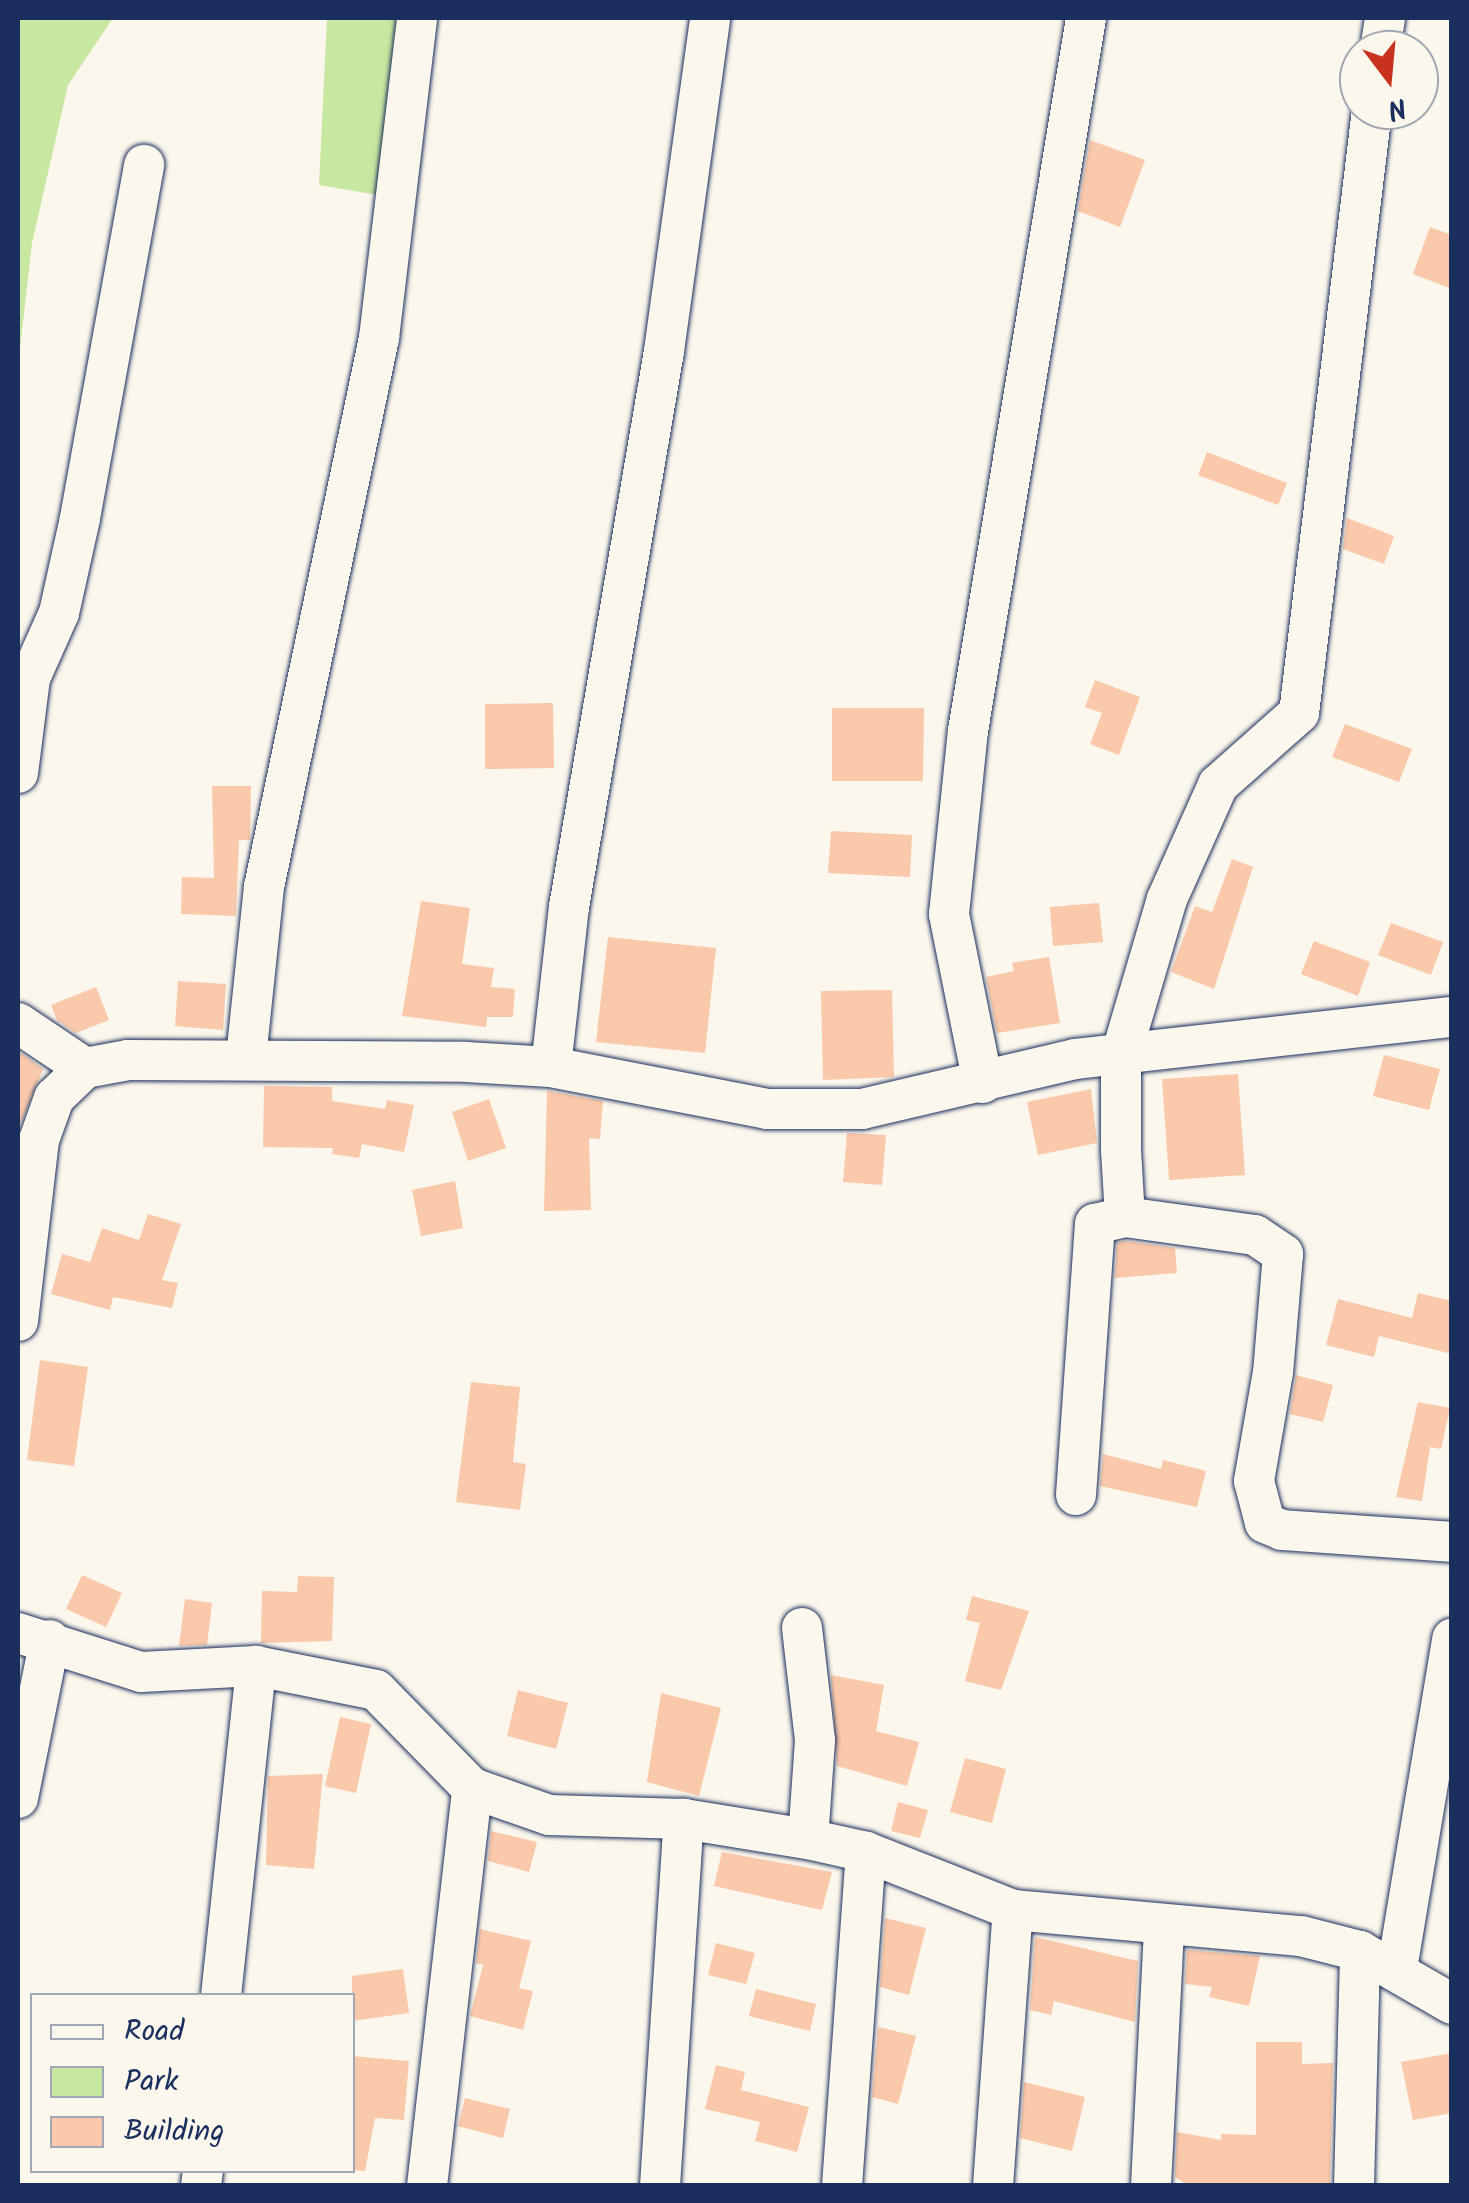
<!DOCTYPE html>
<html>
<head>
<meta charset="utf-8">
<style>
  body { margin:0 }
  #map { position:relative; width:1469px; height:2203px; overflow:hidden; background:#fbf7ec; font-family:Kalam,sans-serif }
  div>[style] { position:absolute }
  .green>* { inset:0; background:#c8e7a0 }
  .building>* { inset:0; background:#fac8aa }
  .roads { filter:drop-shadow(0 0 2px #1b2f5e) drop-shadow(0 0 2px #1b2f5e) }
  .minor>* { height:40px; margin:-20px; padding:0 20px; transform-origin:20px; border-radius:20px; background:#fbf7ec }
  span { translate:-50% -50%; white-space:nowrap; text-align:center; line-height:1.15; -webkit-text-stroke:10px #fbf7ec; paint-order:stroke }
  .frame { position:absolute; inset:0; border:20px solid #1b2f5e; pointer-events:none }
  .legend { position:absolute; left:30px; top:1993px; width:325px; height:180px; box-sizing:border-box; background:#fbf7ec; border:2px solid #a1a7b3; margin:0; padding:12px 18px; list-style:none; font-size:30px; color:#1b2f5e }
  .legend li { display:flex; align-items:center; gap:20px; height:50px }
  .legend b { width:50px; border:2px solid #a1a7b3 }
  .north { position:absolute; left:1339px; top:30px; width:100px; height:100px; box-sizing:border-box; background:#fbf7ec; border:2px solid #a1a7b3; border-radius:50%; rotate:164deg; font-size:28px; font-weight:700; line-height:40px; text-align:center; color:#1b2f5e }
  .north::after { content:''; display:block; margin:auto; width:35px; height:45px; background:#c8321e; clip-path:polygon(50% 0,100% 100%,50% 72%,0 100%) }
</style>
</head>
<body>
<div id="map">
  <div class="green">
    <i style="clip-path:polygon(18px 18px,113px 18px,68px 85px,32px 243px,18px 366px)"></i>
    <i style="clip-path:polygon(327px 18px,407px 18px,383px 196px,319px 185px)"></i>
  </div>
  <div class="building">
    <i style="clip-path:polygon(1090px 140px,1145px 160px,1120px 227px,1078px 211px)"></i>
    <i style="clip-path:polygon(1430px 227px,1452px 235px,1452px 289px,1413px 274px)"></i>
    <i style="clip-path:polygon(1207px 452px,1287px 483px,1278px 505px,1198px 475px)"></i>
    <i style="clip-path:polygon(1347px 518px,1394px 536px,1384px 564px,1343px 549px)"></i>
    <i style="clip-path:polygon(1095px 680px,1140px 697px,1119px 755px,1090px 744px,1102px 713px,1085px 707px)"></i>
    <i style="clip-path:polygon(553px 703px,554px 768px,485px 769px,485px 704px)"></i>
    <i style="clip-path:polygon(832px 708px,924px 708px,923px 781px,832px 781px)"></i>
    <i style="clip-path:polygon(1345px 724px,1412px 749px,1399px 782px,1332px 757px)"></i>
    <i style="clip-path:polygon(212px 786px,251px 786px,250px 840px,239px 840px,236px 916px,181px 914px,182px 877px,214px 878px)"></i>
    <i style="clip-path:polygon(831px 831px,912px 835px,910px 877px,828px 873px)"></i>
    <i style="clip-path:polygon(1232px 859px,1253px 867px,1214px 989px,1171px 972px,1195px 906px,1212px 912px)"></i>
    <i style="clip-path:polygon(421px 901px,470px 908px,462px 964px,494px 968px,491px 987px,515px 989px,513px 1017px,487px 1017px,486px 1027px,402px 1016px)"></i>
    <i style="clip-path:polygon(1099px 903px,1103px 942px,1053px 946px,1050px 907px)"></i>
    <i style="clip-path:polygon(1391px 923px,1443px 942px,1431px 975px,1378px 955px)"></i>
    <i style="clip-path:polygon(608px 937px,716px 948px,705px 1053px,596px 1042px)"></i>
    <i style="clip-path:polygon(1314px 941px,1370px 962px,1358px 996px,1301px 974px)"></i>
    <i style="clip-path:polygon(1049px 957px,1060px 1023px,997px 1033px,986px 977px,1014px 971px,1012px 963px)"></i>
    <i style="clip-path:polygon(178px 981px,226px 984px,223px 1030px,175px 1026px)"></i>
    <i style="clip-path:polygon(96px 987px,109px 1020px,76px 1033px,57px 1020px,51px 1005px)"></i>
    <i style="clip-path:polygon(892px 990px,894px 1077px,823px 1080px,821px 991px)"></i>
    <i style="clip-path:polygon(18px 1051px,43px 1069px,18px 1130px)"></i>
    <i style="clip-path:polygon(1384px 1055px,1440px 1069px,1429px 1110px,1373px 1096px)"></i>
    <i style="clip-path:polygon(1238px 1074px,1245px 1175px,1169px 1180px,1162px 1079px)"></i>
    <i style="clip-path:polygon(264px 1086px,332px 1087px,332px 1101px,385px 1109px,387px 1100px,414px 1105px,404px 1152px,362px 1144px,359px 1158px,332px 1154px,333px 1148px,263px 1147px)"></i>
    <i style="clip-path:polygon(1091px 1089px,1097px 1143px,1038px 1155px,1027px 1102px)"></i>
    <i style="clip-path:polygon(547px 1091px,603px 1101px,600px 1139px,589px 1138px,591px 1210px,544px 1211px)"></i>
    <i style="clip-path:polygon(489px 1099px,506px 1148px,468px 1161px,452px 1112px)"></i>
    <i style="clip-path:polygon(847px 1133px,886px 1135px,882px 1185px,843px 1182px)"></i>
    <i style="clip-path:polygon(455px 1181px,463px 1228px,421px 1236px,412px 1190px)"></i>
    <i style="clip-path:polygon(148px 1214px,181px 1224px,162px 1280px,178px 1283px,172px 1308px,113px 1297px,110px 1310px,51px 1294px,62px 1254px,90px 1262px,102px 1228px,139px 1240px)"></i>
    <i style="clip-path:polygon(1126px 1241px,1175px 1248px,1177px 1273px,1115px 1278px,1117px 1243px)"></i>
    <i style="clip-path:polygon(1418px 1293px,1452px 1301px,1452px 1354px,1379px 1336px,1374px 1357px,1326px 1345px,1338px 1299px,1412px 1318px)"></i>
    <i style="clip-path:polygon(40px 1360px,88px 1367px,74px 1466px,27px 1460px)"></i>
    <i style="clip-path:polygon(1296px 1375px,1333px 1385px,1323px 1422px,1290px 1414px)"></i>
    <i style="clip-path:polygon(471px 1382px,520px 1387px,513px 1462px,526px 1464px,520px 1510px,456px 1502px)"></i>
    <i style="clip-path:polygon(1418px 1402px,1450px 1408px,1441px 1449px,1430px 1447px,1422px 1501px,1396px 1497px)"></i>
    <i style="clip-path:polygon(1103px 1454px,1161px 1469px,1163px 1460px,1206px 1471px,1197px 1507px,1100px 1486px)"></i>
    <i style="clip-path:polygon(82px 1575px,122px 1593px,106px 1627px,66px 1609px)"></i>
    <i style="clip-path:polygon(298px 1576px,334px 1577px,332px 1641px,261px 1643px,262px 1591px,297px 1592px)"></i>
    <i style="clip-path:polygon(972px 1596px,1029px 1611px,1001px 1690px,965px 1681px,980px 1623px,966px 1620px)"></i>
    <i style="clip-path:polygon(185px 1599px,212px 1603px,207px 1645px,179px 1646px)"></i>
    <i style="clip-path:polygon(831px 1675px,884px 1685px,876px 1731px,919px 1742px,907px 1786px,837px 1766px)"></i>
    <i style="clip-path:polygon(518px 1690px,568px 1703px,556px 1749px,507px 1736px)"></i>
    <i style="clip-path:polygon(661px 1693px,721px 1708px,699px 1796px,647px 1782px)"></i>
    <i style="clip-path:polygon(340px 1717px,371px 1724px,356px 1793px,325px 1786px)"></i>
    <i style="clip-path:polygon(965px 1758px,1006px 1769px,992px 1823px,950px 1812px)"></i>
    <i style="clip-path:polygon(323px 1774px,314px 1869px,266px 1865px,268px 1776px)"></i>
    <i style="clip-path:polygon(898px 1802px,928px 1810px,920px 1838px,891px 1831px)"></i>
    <i style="clip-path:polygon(491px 1831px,537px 1842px,529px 1872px,488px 1861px)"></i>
    <i style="clip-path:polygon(722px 1852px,832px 1872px,822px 1910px,714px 1886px)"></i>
    <i style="clip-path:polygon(885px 1918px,926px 1928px,909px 1995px,880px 1987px)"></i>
    <i style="clip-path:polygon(480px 1929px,531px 1941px,519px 1988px,533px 1991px,523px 2030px,470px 2016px,483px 1965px,476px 1963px)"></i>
    <i style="clip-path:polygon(1035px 1937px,1138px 1961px,1135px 2022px,1054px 2001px,1051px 2015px,1030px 2010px)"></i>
    <i style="clip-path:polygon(716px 1943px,755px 1953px,746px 1984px,708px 1975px)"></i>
    <i style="clip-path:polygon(1187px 1950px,1260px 1956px,1249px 2006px,1209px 1997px,1212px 1987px,1185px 1984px)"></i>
    <i style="clip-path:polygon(403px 1969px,409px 2013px,352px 2021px,352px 1976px)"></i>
    <i style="clip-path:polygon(756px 1989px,816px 2004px,810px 2031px,749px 2016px)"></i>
    <i style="clip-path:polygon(878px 2027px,916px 2036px,898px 2104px,872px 2097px)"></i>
    <i style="clip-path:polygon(1256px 2042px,1302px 2042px,1302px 2064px,1333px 2063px,1330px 2185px,1189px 2186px,1175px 2177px,1177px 2132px,1221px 2140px,1221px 2134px,1256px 2135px)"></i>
    <i style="clip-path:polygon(1452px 2053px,1452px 2113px,1413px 2120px,1401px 2062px)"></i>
    <i style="clip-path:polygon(352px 2056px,409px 2061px,404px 2120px,375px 2118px,365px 2171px,352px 2170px)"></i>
    <i style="clip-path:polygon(716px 2065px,745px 2072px,741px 2090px,809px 2107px,797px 2152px,755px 2141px,760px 2122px,705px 2109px)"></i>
    <i style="clip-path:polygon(1024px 2082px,1085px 2097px,1072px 2151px,1020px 2138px)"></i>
    <i style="clip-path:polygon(465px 2098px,510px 2109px,503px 2138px,458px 2126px)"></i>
  </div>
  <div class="roads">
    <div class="minor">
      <i style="left:1380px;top:50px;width:32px;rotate:-81deg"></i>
      <i style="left:1372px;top:110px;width:607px;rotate:96.9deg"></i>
      <i style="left:1299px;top:713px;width:108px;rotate:138.4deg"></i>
      <i style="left:1218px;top:785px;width:125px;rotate:114.1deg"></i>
      <i style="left:1167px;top:899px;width:163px;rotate:106.4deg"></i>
      <i style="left:1121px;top:1055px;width:95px;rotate:90deg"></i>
      <i style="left:1121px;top:1150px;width:67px;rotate:86.6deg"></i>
      <i style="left:1125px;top:1217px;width:131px;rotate:7.9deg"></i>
      <i style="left:1255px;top:1235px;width:34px;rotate:34deg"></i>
      <i style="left:1283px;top:1254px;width:118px;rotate:94.8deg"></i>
      <i style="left:1273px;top:1372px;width:111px;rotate:99.9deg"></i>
      <i style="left:1254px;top:1481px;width:43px;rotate:75.3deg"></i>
      <i style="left:1265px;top:1523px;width:18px;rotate:22deg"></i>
      <i style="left:1282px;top:1530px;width:170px;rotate:4deg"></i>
      <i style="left:18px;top:773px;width:96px;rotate:-82.8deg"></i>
      <i style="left:30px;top:678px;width:71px;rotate:-66deg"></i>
      <i style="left:59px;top:613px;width:97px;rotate:-77.5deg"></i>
      <i style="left:80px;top:518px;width:359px;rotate:-79.7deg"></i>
      <i style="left:18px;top:1023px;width:81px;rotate:33.9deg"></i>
      <i style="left:246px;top:1058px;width:172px;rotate:-84deg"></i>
      <i style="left:264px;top:887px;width:561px;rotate:-78.17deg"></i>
      <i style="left:379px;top:338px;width:322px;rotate:-83.2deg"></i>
      <i style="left:551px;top:1067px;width:161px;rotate:-83.6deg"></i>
      <i style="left:569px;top:907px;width:564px;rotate:-80.3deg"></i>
      <i style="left:664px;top:351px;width:336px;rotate:-82.1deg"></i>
      <i style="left:983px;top:1083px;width:172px;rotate:-101.4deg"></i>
      <i style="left:949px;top:914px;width:184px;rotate:-84.1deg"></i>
      <i style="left:968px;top:731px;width:723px;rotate:-80.6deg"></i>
      <i style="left:18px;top:1321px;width:182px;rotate:-83.4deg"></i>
      <i style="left:39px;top:1140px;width:45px;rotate:-70.3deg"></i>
      <i style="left:54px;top:1098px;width:43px;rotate:-44.1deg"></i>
      <i style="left:85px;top:1068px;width:44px;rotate:-10.5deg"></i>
      <i style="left:128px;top:1060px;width:338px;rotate:0.3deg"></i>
      <i style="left:466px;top:1062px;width:85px;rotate:3.4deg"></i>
      <i style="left:551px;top:1067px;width:220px;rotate:11deg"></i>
      <i style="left:767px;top:1109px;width:95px"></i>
      <i style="left:862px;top:1109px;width:220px;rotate:-13.2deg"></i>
      <i style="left:1076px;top:1059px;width:378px;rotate:-6.4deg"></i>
      <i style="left:1076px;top:1495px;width:272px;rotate:-86deg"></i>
      <i style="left:1095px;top:1224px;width:31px;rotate:-13deg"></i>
      <i style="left:802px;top:1628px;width:113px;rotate:83.4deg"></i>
      <i style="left:815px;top:1740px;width:99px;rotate:94deg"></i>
      <i style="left:18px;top:1633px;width:129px;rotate:17.6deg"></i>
      <i style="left:141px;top:1672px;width:115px;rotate:-3deg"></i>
      <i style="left:256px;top:1666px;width:122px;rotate:11.3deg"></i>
      <i style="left:376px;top:1690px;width:137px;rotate:45.6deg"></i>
      <i style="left:472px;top:1788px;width:82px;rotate:19.3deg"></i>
      <i style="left:549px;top:1815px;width:135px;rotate:1.7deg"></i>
      <i style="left:684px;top:1819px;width:126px;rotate:9.2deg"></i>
      <i style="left:808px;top:1839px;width:59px;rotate:12.6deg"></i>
      <i style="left:866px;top:1852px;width:158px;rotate:21.5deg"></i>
      <i style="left:1013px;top:1910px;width:289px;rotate:5.2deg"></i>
      <i style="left:1301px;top:1936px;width:61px;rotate:14.3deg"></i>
      <i style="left:1360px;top:1951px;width:106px;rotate:29.9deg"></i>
      <i style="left:18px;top:1798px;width:161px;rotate:-78.6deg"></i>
      <i style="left:1397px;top:1969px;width:335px;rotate:-80.5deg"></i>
      <i style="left:221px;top:1996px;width:332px;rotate:-83.9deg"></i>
      <i style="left:201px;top:2186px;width:16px;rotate:-83deg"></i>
      <i style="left:427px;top:2186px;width:401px;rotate:-83.5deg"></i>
      <i style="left:660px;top:2186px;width:368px;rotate:-86.3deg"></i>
      <i style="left:842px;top:2186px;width:335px;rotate:-85.9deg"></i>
      <i style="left:993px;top:2186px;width:277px;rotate:-85.9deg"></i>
      <i style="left:1151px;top:2186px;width:260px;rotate:-87.1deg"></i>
      <i style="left:1354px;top:2186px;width:235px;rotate:-88.5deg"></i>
    </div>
  </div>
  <div class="frame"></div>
  <ul class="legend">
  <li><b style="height:12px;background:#fbf7ec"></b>Road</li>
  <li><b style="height:28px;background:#c8e7a0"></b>Park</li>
  <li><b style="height:28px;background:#fac8aa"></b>Building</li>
  </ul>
  <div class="north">N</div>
</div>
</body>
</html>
